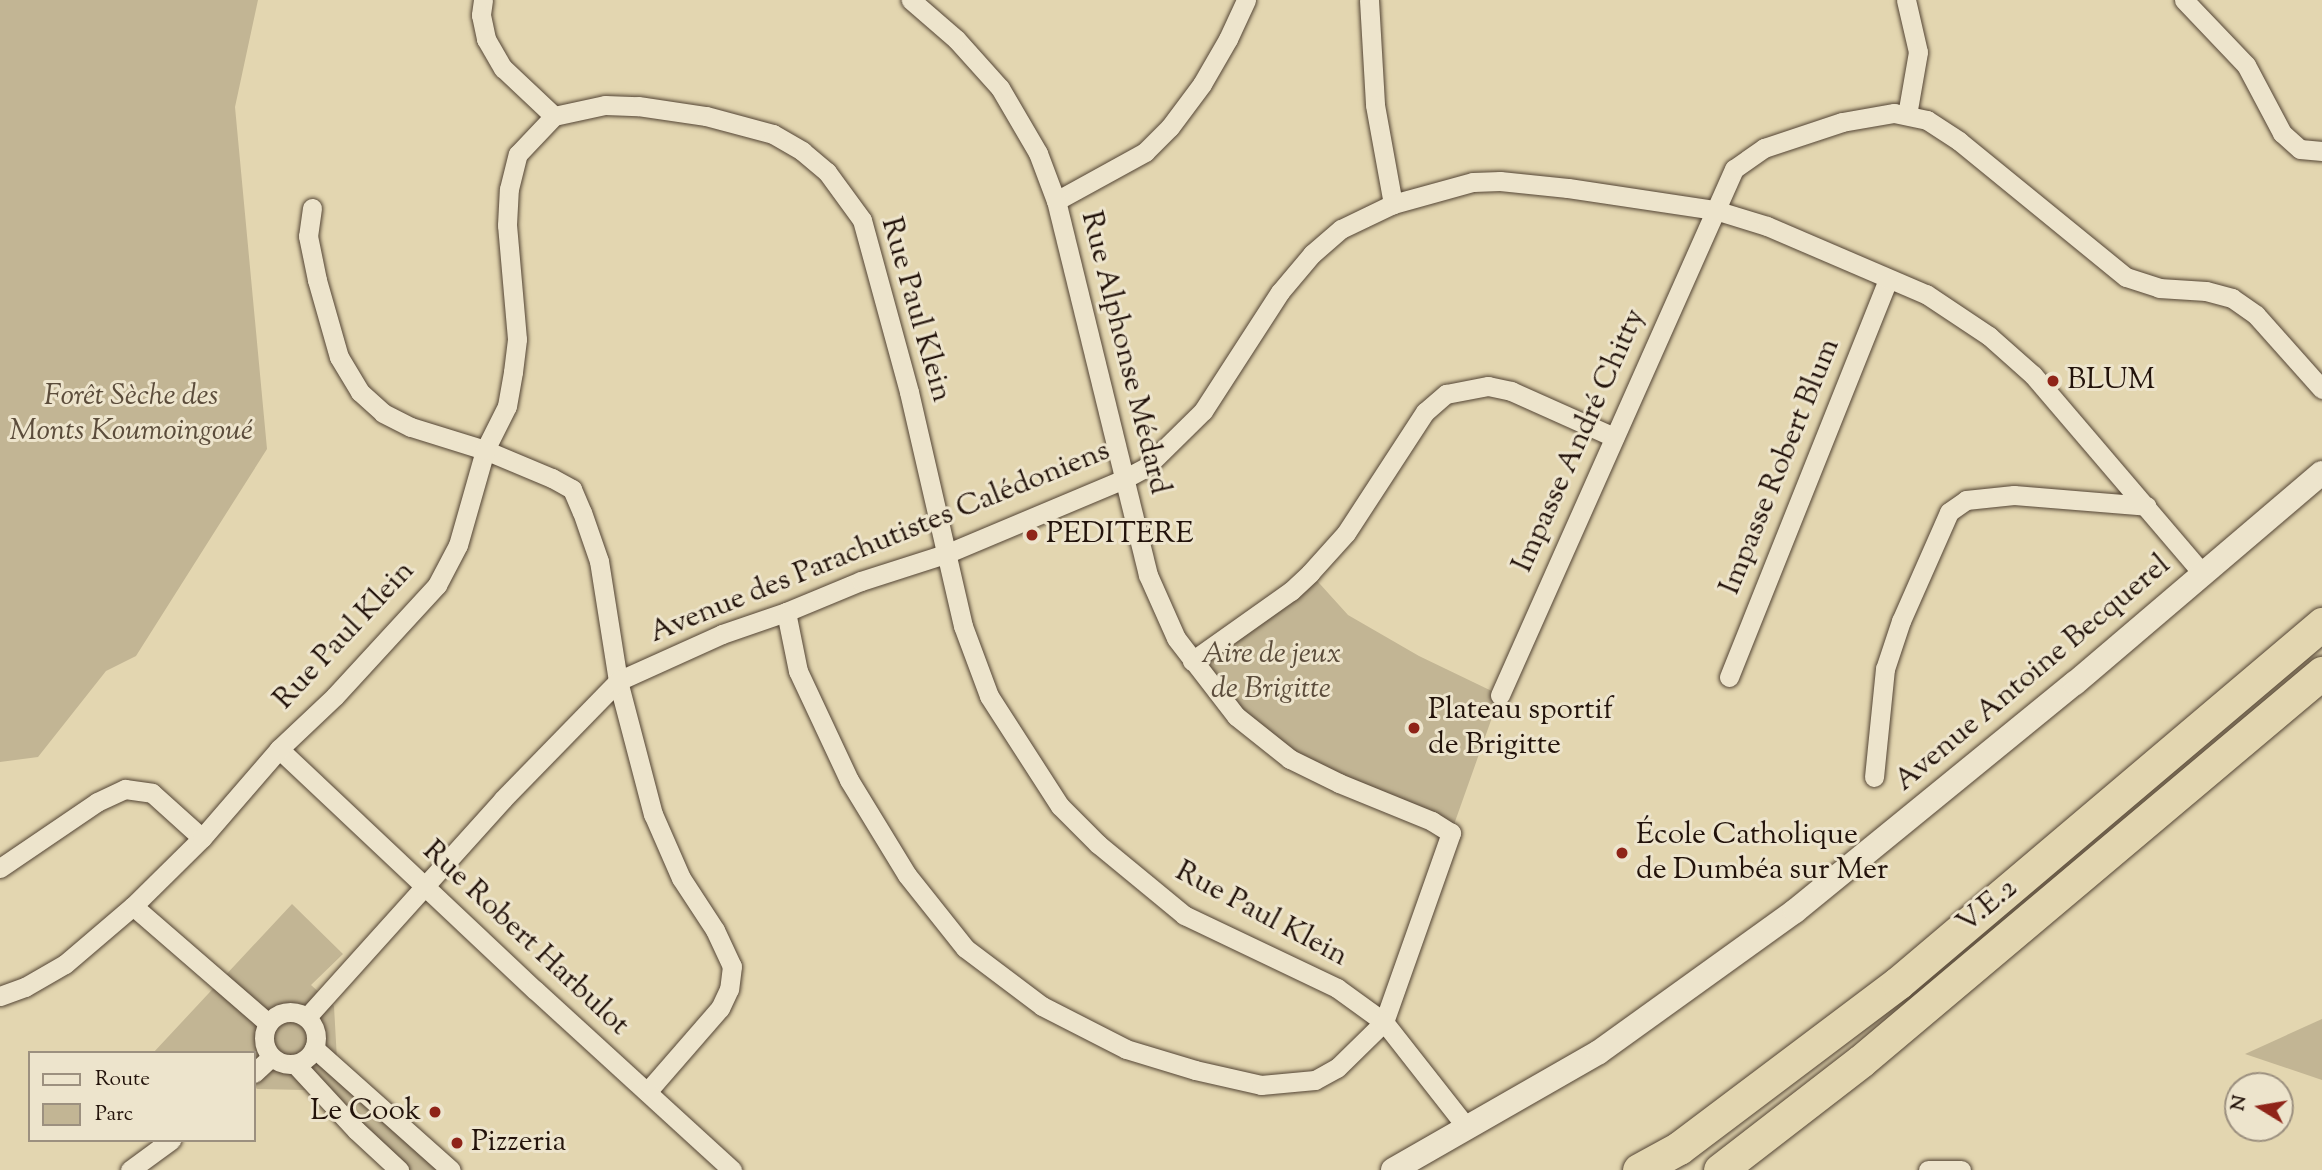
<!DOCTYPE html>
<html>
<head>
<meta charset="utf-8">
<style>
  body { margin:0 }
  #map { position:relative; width:2322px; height:1170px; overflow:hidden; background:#e3d6b0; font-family:"Sorts Mill Goudy",serif }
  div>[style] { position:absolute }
  .green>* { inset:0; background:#c2b594 }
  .roads { filter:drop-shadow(0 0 2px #534434) drop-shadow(0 0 2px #534434) }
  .minor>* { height:19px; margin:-9.5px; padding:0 9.5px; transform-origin:9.5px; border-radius:9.5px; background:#ede4cc }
  .minor>.ring { margin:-9.5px; padding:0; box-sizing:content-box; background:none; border:19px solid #ede4cc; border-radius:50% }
  .tertiary>* { height:24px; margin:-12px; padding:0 12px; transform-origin:12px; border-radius:12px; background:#ede4cc }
  .trunk>* { height:33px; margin:-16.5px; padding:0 16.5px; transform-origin:16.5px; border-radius:16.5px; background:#e3d6b0 }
  .dots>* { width:19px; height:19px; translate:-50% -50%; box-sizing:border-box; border:4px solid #ede4cc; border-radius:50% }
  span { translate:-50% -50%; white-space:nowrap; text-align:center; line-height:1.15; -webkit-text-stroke:6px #ede4cc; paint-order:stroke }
  .street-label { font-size:30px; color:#23130b }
  .poi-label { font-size:30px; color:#23130b }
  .left { translate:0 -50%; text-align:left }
  .right { translate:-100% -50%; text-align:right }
  .park-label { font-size:30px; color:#5b4c3b; font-style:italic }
  .legend { position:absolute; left:28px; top:1051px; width:228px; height:91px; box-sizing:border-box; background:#ede4cc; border:2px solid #9c907f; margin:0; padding:9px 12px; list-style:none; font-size:21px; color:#23130b }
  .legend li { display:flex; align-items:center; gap:14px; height:35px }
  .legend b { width:35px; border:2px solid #9c907f }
  .north { position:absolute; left:2224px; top:1072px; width:70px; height:70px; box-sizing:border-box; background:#ede4cc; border:2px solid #9c907f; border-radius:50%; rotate:281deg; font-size:19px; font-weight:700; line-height:28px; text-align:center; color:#23130b }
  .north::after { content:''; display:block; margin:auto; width:24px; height:32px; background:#8f2418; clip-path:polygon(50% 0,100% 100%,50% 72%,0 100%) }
</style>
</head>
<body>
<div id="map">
  <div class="green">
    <i style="clip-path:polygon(0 0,258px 0,235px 107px,267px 449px,136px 656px,106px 671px,38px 757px,0 762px)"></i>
    <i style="clip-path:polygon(1310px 573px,1348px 615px,1419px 656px,1500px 695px,1451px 833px,1290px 759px,1192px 661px)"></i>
    <i style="clip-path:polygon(292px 904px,343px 954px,311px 985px,334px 1006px,337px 1060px,450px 1170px,399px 1170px,307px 1090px,257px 1089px,254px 1086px,254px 1053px,153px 1053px)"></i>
    <i style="clip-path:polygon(2322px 1019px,2322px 1080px,2245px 1054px)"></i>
  </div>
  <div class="roads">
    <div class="minor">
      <i style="left:483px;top:0;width:15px;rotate:98deg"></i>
      <i style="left:481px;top:15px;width:25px;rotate:78deg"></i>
      <i style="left:486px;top:39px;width:34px;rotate:60deg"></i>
      <i style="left:503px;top:68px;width:70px;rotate:43.3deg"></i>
      <i style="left:1369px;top:0;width:105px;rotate:86.7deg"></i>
      <i style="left:1375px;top:105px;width:101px;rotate:79.7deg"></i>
      <i style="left:1906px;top:0;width:53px;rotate:77deg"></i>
      <i style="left:1918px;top:52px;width:64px;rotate:99.9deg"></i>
      <i style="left:2184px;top:0;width:90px;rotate:46.4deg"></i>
      <i style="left:2246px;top:65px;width:77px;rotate:62.1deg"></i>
      <i style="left:2282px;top:133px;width:24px;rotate:42deg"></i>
      <i style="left:2300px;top:149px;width:22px;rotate:5deg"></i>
      <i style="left:1056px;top:201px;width:102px;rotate:-28.8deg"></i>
      <i style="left:1145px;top:152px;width:35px;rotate:-45deg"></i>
      <i style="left:1170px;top:127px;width:54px;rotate:-53.3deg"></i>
      <i style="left:1202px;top:84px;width:52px;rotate:-60deg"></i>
      <i style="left:1228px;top:39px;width:43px;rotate:-65.2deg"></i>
      <i style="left:312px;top:208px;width:28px;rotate:98deg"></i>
      <i style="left:308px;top:236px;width:45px;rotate:78.4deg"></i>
      <i style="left:317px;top:280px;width:80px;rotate:74.1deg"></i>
      <i style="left:339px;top:357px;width:41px;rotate:59deg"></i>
      <i style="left:360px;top:392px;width:31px;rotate:42deg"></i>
      <i style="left:383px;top:413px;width:31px;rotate:27deg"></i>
      <i style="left:411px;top:427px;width:77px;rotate:17.3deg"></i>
      <i style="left:485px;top:450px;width:73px;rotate:22.7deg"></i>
      <i style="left:552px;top:478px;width:23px;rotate:29deg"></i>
      <i style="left:572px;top:489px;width:25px;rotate:67deg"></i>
      <i style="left:582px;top:512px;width:52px;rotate:70.9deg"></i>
      <i style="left:599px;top:561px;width:121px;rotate:81deg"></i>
      <i style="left:618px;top:681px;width:138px;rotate:75.3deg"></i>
      <i style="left:653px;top:814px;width:70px;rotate:66.4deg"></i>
      <i style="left:681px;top:878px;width:62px;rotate:56.8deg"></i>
      <i style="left:715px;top:930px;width:40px;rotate:65deg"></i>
      <i style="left:732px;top:966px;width:23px;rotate:97deg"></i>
      <i style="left:729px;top:989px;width:21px;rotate:115deg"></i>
      <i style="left:720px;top:1008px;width:111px;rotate:131deg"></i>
      <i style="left:786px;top:612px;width:60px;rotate:78.5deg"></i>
      <i style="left:798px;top:671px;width:120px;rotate:64.9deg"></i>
      <i style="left:849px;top:780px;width:111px;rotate:58.6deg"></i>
      <i style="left:907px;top:875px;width:93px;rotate:51.5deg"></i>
      <i style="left:965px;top:948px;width:96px;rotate:37deg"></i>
      <i style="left:1042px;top:1006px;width:94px;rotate:27.1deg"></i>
      <i style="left:1126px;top:1049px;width:72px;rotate:16.9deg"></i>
      <i style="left:1195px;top:1070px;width:68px;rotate:12.8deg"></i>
      <i style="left:1261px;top:1085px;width:54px;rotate:-5.3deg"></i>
      <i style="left:1315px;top:1080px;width:25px;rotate:-29deg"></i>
      <i style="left:1337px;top:1068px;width:66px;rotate:-44.4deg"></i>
      <i style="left:1384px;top:1022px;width:201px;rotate:-70.5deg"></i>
      <i style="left:1451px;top:833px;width:22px;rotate:-148deg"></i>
      <i style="left:1432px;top:821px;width:100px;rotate:-157.8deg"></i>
      <i style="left:1339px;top:783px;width:55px;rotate:-153.9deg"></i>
      <i style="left:1290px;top:759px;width:69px;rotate:-141.5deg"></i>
      <i style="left:1236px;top:716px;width:98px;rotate:-127.6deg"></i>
      <i style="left:1176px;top:638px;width:69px;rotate:-114deg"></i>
      <i style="left:1148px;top:575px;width:385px;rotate:-103.8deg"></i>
      <i style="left:1056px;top:201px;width:51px;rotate:-110.6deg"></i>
      <i style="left:1038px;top:153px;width:75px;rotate:-120.3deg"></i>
      <i style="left:1000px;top:88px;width:66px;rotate:-131.9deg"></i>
      <i style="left:956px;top:39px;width:60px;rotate:-139.1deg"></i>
      <i style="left:1192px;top:661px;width:121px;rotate:-35.3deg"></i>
      <i style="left:1291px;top:591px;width:26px;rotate:-43deg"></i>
      <i style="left:1310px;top:573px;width:54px;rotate:-48deg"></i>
      <i style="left:1346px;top:533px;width:145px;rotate:-56.9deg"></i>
      <i style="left:1425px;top:412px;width:28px;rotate:-41deg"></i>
      <i style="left:1446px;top:394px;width:43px;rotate:-10.8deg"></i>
      <i style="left:1488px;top:386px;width:24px;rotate:12deg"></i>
      <i style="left:1511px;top:391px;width:113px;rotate:24.1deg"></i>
      <i style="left:1729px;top:677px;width:428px;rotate:-68.2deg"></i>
      <i style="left:1500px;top:695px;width:576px;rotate:-66.02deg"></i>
      <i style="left:1734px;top:169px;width:37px;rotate:-35deg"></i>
      <i style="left:1764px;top:148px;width:82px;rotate:-18.4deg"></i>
      <i style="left:1842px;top:122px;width:53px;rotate:-9.8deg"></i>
      <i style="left:1894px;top:113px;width:34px;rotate:12deg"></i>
      <i style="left:1927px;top:120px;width:38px;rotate:33deg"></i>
      <i style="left:1959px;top:141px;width:215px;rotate:39.2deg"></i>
      <i style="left:2126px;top:277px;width:35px;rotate:18deg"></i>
      <i style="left:2159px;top:288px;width:47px;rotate:3.7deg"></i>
      <i style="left:2206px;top:291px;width:27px;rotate:15deg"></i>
      <i style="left:2232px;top:298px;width:29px;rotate:35deg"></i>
      <i style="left:2256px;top:315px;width:99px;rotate:48.3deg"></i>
      <i style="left:279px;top:749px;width:352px;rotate:43.3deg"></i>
      <i style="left:535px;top:990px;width:267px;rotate:42.4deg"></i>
      <i style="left:1874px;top:777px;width:109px;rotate:-84.2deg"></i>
      <i style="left:1885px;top:669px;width:51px;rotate:-71.6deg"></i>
      <i style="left:1901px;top:621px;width:119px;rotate:-66.2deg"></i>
      <i style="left:1949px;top:512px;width:21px;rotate:-35deg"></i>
      <i style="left:1966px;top:500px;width:48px;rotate:-5.9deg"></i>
      <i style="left:2014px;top:495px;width:133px;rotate:4.7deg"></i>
      <i style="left:0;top:868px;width:117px;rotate:-34.2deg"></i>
      <i style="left:97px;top:802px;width:31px;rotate:-25deg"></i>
      <i style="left:125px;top:789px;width:27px;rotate:8deg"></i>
      <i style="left:152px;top:793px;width:67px;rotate:42deg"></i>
      <i style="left:133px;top:906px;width:179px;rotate:40.9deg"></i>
      <i style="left:0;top:996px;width:27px;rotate:-20deg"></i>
      <i style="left:25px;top:987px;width:46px;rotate:-29.9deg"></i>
      <i style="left:65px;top:964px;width:89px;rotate:-40.5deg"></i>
      <i style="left:133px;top:906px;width:97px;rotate:-44.6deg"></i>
      <i style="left:202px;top:838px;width:118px;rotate:-49.1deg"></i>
      <i style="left:279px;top:749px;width:77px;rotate:-43.4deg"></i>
      <i style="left:335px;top:696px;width:151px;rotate:-47.4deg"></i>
      <i style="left:437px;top:585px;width:45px;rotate:-62.3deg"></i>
      <i style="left:458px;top:545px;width:99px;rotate:-74.1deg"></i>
      <i style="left:485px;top:450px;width:49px;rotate:-63.4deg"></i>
      <i style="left:507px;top:406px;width:35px;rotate:-80deg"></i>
      <i style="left:513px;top:372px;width:33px;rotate:-83deg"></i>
      <i style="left:517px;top:339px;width:114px;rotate:-95deg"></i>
      <i style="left:507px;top:225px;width:36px;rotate:-87deg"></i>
      <i style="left:509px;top:189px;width:36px;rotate:-76deg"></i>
      <i style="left:518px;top:154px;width:52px;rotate:-46.5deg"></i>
      <i style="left:554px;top:116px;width:52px;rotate:-12.2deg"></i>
      <i style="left:605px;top:105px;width:33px;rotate:2deg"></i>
      <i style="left:638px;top:106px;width:69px;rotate:8.4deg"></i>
      <i style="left:706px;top:116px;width:69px;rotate:15deg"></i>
      <i style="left:773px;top:134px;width:34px;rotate:30deg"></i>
      <i style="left:802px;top:151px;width:33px;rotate:40deg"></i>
      <i style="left:827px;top:172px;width:59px;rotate:53.9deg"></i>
      <i style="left:862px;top:220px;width:178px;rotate:74.7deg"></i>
      <i style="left:909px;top:392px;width:240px;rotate:77deg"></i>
      <i style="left:963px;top:626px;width:75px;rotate:69.6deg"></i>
      <i style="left:989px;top:696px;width:131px;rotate:57.2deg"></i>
      <i style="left:1060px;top:806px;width:54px;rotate:45deg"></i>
      <i style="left:1098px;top:844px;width:112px;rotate:39.5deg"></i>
      <i style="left:1184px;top:915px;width:170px;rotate:25.5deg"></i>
      <i style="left:1337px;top:988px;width:58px;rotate:35.9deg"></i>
      <i style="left:1384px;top:1022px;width:135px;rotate:51.9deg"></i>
      <i class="ring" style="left:264px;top:1012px;width:33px;height:33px"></i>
      <i style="left:307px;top:1017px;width:293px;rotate:-48deg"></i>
      <i style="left:503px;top:799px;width:165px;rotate:-45.7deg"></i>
      <i style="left:618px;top:681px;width:114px;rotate:-24.3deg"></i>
      <i style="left:722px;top:634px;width:68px;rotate:-19deg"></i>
      <i style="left:786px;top:612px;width:81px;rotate:-22.5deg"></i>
      <i style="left:861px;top:581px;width:91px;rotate:-17.8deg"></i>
      <i style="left:948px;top:553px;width:189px;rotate:-22.8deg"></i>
      <i style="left:1122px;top:480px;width:27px;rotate:-28deg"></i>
      <i style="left:1146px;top:467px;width:80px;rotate:-44.5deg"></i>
      <i style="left:1203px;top:411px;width:142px;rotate:-57.1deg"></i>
      <i style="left:1280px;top:292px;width:50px;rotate:-49.9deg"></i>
      <i style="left:1312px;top:254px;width:38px;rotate:-41deg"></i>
      <i style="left:1341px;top:229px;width:58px;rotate:-25.7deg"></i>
      <i style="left:1393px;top:204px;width:83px;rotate:-15.4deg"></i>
      <i style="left:1473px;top:182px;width:27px;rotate:-2deg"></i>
      <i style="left:1500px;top:181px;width:68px;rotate:5.9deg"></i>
      <i style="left:1568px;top:188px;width:149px;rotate:8.5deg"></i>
      <i style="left:1715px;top:210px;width:54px;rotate:17.1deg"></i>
      <i style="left:1767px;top:226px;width:173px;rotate:23.2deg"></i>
      <i style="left:1926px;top:294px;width:76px;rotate:33.7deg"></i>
      <i style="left:1989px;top:336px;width:59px;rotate:41.6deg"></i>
      <i style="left:2033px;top:375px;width:262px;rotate:49.5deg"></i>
      <i style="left:314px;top:1048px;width:183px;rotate:41.7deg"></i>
      <i style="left:295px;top:1064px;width:90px;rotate:47.3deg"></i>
      <i style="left:356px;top:1130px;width:59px;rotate:42.9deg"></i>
      <i style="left:254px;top:1073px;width:23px;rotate:-43deg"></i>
      <i style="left:130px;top:1170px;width:51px;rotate:-36.2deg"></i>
      <i style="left:1928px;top:1170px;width:33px"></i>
    </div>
    <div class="tertiary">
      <i style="left:1393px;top:1170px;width:237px;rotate:-29.8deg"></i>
      <i style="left:1599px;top:1052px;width:241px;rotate:-35.7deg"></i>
      <i style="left:1795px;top:911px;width:361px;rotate:-39.2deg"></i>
      <i style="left:2075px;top:683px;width:324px;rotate:-40.4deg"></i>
    </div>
    <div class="trunk">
      <i style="left:1639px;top:1170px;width:46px;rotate:-28.8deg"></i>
      <i style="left:1679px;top:1148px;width:274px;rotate:-37deg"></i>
      <i style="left:1898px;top:983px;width:556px;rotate:-40.25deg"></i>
      <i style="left:1720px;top:1170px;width:178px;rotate:-37.7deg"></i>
      <i style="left:1861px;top:1061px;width:603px;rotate:-40.09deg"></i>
    </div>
  </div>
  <div class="dots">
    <i style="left:2053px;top:381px;background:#8f2418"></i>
    <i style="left:1032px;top:535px;background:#8f2418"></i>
    <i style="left:1414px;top:728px;background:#8f2418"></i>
    <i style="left:1622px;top:853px;background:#8f2418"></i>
    <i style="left:435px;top:1112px;background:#8f2418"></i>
    <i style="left:457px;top:1143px;background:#8f2418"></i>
  </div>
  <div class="street-label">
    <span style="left:915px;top:310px;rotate:74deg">Rue Paul Klein</span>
    <span style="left:1124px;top:353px;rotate:76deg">Rue Alphonse Médard</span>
    <span style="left:1580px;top:441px;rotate:-66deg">Impasse André Chitty</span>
    <span style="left:1781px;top:467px;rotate:-68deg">Impasse Robert Blum</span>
    <span style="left:880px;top:543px;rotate:-22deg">Avenue des Parachutistes Calédoniens</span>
    <span style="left:345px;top:636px;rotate:-47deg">Rue Paul Klein</span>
    <span style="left:2033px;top:674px;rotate:-40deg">Avenue Antoine Becquerel</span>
    <span style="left:1988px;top:907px;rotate:-40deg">V.E.2</span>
    <span style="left:1261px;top:915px;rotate:28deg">Rue Paul Klein</span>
    <span style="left:525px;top:939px;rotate:43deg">Rue Robert Harbulot</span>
  </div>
  <div class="poi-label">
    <span class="left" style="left:2067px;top:381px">BLUM</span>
    <span class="left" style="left:1046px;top:535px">PEDITERE</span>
    <span class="left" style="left:1428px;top:728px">Plateau sportif<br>de Brigitte</span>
    <span class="left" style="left:1636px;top:853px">École Catholique<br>de Dumbéa sur Mer</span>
    <span class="right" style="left:421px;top:1112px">Le Cook</span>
    <span class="left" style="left:471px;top:1143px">Pizzeria</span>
  </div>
  <div class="park-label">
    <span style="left:131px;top:414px">Forêt Sèche des<br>Monts Koumoingoué</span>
    <span style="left:1271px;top:672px">Aire de jeux<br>de Brigitte</span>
  </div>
  <ul class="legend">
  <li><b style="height:9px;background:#ede4cc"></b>Route</li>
  <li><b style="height:19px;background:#c2b594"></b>Parc</li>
  </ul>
  <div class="north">N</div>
</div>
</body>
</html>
